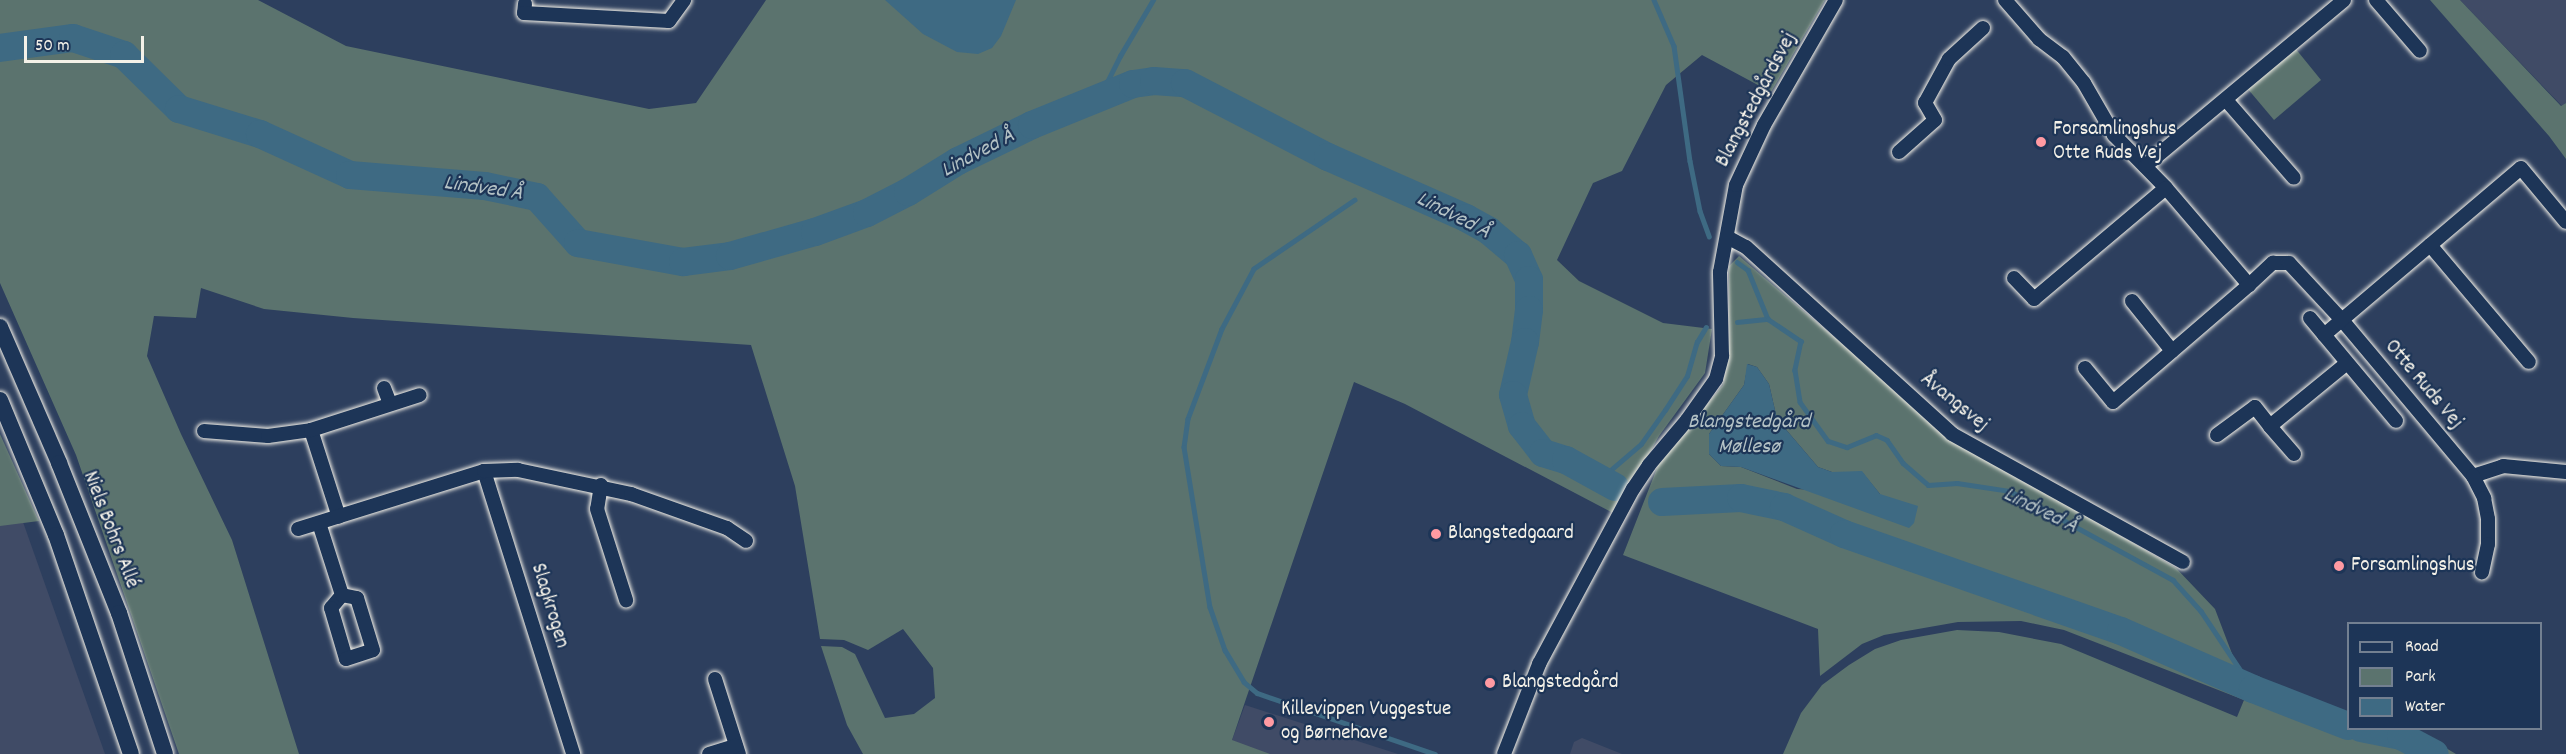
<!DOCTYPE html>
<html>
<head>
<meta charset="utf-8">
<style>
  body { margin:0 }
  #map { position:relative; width:2566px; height:754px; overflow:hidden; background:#2d3f5e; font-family:Dekko,sans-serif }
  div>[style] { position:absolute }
  .built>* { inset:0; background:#404b66 }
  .green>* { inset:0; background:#5b736e }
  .water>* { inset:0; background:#3e6a83 }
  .stream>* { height:4.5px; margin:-2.25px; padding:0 2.25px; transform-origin:2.25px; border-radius:2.25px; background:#3e6a83 }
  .river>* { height:28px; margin:-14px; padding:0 14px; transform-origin:14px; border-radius:14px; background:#3e6a83 }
  .roads { filter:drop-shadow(0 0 2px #f4f1e8) drop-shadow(0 0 2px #f4f1e8) }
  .minor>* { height:14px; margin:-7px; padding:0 7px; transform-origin:7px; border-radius:7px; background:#1d3557 }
  .tertiary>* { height:16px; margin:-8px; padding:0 8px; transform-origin:8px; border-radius:8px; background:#1d3557 }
  .dots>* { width:16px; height:16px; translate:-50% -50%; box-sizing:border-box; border:3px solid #1d3557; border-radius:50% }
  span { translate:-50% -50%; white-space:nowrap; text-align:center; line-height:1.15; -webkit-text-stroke:4.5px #1d3557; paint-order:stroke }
  .street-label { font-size:21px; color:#f4f1e8 }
  .poi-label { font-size:21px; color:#f4f1e8 }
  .left { translate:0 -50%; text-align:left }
  .water-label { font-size:22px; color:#b4c2c5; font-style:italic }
  .legend { position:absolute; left:2347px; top:622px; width:195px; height:108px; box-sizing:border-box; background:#1d3557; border:2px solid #738091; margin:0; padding:8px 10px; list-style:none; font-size:18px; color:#f4f1e8 }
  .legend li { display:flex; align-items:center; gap:12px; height:30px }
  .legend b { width:30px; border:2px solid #738091 }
  .scale { position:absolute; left:24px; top:36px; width:120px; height:27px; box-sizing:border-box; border:3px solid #f4f1e8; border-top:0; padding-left:8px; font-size:18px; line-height:21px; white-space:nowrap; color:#f4f1e8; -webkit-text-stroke:4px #1d3557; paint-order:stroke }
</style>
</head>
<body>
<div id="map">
  <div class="built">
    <i style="clip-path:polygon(2460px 0,2566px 0,2566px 103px,2562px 106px)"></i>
    <i style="clip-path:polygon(0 457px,105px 754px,0 754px)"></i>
    <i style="clip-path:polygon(1245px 705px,1398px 754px,1227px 754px)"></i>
    <i style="clip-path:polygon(1582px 738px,1622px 754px,1570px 754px,1574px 742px)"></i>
  </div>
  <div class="green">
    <i style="clip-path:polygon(0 0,258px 0,346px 46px,649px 109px,696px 103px,766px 0,1825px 0,1771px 92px,1702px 55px,1666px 85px,1622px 171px,1593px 183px,1557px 260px,1579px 281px,1663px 323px,1712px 329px,1705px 373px,1659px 436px,1615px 514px,1405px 404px,1354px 382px,1232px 740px,1270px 754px,863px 754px,847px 725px,821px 646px,842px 647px,855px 654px,885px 718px,914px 714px,935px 698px,933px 668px,903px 629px,868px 650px,844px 640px,820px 639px,795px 486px,751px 345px,353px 318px,264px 309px,201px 288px,196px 318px,154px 316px,147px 356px,181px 434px,232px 540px,299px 754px,179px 754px,76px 455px,0 283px)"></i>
    <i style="clip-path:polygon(2430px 0,2460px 0,2561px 106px,2566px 103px,2566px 159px,2549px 136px)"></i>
    <i style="clip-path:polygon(2295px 48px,2321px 80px,2274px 120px,2247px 88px)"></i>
    <i style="clip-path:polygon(evenodd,1739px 256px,1952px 438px,2176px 568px,2215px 609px,2247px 693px,2384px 743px,2429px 738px,2456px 754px,1783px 754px,1801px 713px,1822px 685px,1849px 665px,1875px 649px,1901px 640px,1957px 630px,1999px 632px,2061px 644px,2237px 717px,2244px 700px,2064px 630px,2021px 621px,1958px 622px,1884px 635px,1862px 644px,1820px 676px,1818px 629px,1623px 555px,1659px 463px,1723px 385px,1729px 346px,1729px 266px,1739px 256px,1748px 364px,1757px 367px,1769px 384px,1777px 419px,1818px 467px,1832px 472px,1862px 472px,1880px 494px,1797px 489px,1741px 467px,1721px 466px,1709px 454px,1709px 434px,1744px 385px,1748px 364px)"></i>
    <i style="clip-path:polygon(0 434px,39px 521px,0 526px)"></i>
  </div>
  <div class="water">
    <i style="clip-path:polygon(885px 0,1016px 0,1001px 36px,992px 48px,978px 54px,957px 52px,923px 34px)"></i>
    <i style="clip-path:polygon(1747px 364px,1757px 367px,1769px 384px,1777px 419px,1818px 467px,1832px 472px,1862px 471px,1880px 494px,1918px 506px,1914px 523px,1909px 528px,1741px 467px,1721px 466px,1709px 454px,1709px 434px,1744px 385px)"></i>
  </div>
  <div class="stream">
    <i style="left:1654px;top:0;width:50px;rotate:66.5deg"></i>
    <i style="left:1674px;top:46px;width:116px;rotate:82.1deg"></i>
    <i style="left:1690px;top:161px;width:51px;rotate:78.7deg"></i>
    <i style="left:1700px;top:211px;width:27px;rotate:70deg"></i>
    <i style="left:1100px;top:96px;width:45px;rotate:-63.4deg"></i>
    <i style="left:1120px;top:56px;width:65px;rotate:-59.5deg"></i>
    <i style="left:1355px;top:200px;width:122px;rotate:145.7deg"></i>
    <i style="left:1254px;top:269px;width:68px;rotate:118.1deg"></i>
    <i style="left:1222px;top:329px;width:96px;rotate:110.7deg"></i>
    <i style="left:1188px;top:419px;width:28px;rotate:98deg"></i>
    <i style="left:1184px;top:447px;width:162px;rotate:80.8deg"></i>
    <i style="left:1210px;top:607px;width:46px;rotate:70.8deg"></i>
    <i style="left:1225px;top:650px;width:37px;rotate:59deg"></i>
    <i style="left:1244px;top:682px;width:17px;rotate:40deg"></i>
    <i style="left:1257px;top:693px;width:188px;rotate:18.9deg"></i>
    <i style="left:1737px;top:262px;width:14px;rotate:36deg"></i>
    <i style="left:1748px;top:270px;width:53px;rotate:67.8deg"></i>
    <i style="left:1737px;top:322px;width:31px;rotate:-6deg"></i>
    <i style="left:1768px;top:319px;width:40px;rotate:34deg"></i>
    <i style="left:1801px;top:341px;width:30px;rotate:102deg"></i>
    <i style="left:1795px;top:370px;width:32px;rotate:81deg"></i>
    <i style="left:1800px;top:402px;width:48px;rotate:54.3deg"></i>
    <i style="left:1828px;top:441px;width:20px;rotate:18deg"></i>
    <i style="left:1847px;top:447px;width:31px;rotate:-22deg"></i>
    <i style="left:1876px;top:435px;width:12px;rotate:24deg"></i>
    <i style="left:1887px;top:440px;width:28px;rotate:55deg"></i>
    <i style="left:1903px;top:463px;width:33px;rotate:41deg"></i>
    <i style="left:1928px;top:485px;width:29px;rotate:-4deg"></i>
    <i style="left:1957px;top:483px;width:54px;rotate:8.6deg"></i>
    <i style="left:2010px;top:491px;width:186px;rotate:28.6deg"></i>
    <i style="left:2173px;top:580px;width:42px;rotate:47.9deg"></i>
    <i style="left:2201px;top:611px;width:94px;rotate:56.3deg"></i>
    <i style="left:1599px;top:480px;width:55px;rotate:-40.6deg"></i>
    <i style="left:1641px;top:444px;width:42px;rotate:-54.8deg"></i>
    <i style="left:1665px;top:410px;width:40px;rotate:-57.1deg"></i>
    <i style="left:1687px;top:376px;width:35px;rotate:-74deg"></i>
    <i style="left:1697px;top:342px;width:17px;rotate:-59deg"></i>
  </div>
  <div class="river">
    <i style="left:0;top:48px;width:74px;rotate:-7.8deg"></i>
    <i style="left:73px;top:38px;width:54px;rotate:18.4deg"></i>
    <i style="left:124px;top:55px;width:77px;rotate:44.5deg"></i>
    <i style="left:179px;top:109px;width:85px;rotate:17.2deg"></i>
    <i style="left:260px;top:134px;width:99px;rotate:24.5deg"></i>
    <i style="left:350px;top:175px;width:135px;rotate:4.7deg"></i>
    <i style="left:485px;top:186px;width:53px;rotate:11.9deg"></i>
    <i style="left:537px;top:197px;width:62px;rotate:48.3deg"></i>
    <i style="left:578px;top:243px;width:107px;rotate:10.3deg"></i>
    <i style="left:683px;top:262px;width:47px;rotate:-7.3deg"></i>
    <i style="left:730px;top:256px;width:88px;rotate:-15.8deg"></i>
    <i style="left:815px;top:232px;width:55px;rotate:-20.1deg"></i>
    <i style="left:867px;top:213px;width:46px;rotate:-27.1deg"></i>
    <i style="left:908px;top:192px;width:59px;rotate:-31.8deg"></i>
    <i style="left:958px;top:161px;width:82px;rotate:-25.9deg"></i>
    <i style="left:1032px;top:125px;width:109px;rotate:-22.1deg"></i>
    <i style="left:1133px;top:84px;width:21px;rotate:-8deg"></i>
    <i style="left:1154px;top:81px;width:31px;rotate:4deg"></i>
    <i style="left:1185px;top:83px;width:161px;rotate:27.4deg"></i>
    <i style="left:1328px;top:157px;width:151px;rotate:23.8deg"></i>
    <i style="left:1466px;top:218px;width:26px;rotate:29deg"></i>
    <i style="left:1489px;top:231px;width:38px;rotate:40deg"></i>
    <i style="left:1518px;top:255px;width:27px;rotate:66deg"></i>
    <i style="left:1529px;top:280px;width:30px;rotate:90deg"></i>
    <i style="left:1529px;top:310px;width:32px;rotate:97deg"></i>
    <i style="left:1525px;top:342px;width:54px;rotate:102.8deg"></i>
    <i style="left:1513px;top:395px;width:32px;rotate:74deg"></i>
    <i style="left:1522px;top:426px;width:34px;rotate:52deg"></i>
    <i style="left:1543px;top:453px;width:24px;rotate:17deg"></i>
    <i style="left:1566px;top:460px;width:56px;rotate:28.9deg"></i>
    <i style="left:1662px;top:502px;width:79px;rotate:-2.9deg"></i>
    <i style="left:1741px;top:498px;width:44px;rotate:11.8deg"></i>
    <i style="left:1784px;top:507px;width:66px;rotate:24.2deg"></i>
    <i style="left:1844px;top:534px;width:293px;rotate:19.3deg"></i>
    <i style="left:2121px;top:631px;width:144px;rotate:23.7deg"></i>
    <i style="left:2253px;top:689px;width:102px;rotate:21.3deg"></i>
    <i style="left:2361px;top:728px;width:41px;rotate:11.3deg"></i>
    <i style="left:2401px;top:736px;width:38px;rotate:28deg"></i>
  </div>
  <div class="roads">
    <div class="minor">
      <i style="left:2005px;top:0;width:52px;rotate:48.9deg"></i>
      <i style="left:2039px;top:39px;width:30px;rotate:37deg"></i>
      <i style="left:2063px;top:57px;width:33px;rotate:51deg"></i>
      <i style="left:2084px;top:83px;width:60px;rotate:60deg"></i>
      <i style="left:2114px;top:135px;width:74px;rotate:45.5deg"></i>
      <i style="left:2166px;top:188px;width:128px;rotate:49.4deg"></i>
      <i style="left:2249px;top:285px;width:33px;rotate:-43deg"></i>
      <i style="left:2273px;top:263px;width:16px"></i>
      <i style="left:2289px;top:263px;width:78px;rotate:47.1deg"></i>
      <i style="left:2342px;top:320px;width:204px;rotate:50deg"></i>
      <i style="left:2473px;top:476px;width:32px;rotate:-18deg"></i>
      <i style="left:2503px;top:466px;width:63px;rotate:5.4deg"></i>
      <i style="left:2376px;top:0;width:67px;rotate:49.2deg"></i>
      <i style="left:525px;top:4px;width:9px;rotate:96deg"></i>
      <i style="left:524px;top:13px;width:145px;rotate:3.2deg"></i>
      <i style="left:669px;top:21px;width:26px;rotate:-54deg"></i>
      <i style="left:2226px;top:100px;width:103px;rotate:48.9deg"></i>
      <i style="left:1899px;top:152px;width:48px;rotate:-41.6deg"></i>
      <i style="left:1935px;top:120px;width:20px;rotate:-120deg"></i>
      <i style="left:1925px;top:103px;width:50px;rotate:-61.4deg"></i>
      <i style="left:1949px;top:59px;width:46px;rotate:-42.4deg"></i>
      <i style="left:2145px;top:166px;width:259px;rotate:-39.8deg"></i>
      <i style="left:1727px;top:237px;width:21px;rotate:28deg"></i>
      <i style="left:1746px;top:247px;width:278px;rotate:42.2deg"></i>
      <i style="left:1952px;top:434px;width:264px;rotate:29deg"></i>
      <i style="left:2430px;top:245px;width:153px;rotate:49.8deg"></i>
      <i style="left:2014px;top:278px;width:29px;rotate:46deg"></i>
      <i style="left:2034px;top:299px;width:172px;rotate:-40.1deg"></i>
      <i style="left:2132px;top:301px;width:64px;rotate:51.3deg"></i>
      <i style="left:2310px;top:318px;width:134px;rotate:50.1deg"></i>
      <i style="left:2324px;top:335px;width:258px;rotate:-40.3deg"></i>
      <i style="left:2521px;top:168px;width:70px;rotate:50.2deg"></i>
      <i style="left:2085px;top:368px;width:44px;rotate:50.5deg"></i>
      <i style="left:2113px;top:402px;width:179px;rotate:-40.7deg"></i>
      <i style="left:384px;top:388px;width:17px;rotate:69deg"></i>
      <i style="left:311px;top:430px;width:91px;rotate:72.2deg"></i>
      <i style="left:204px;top:431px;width:64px;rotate:4.5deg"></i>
      <i style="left:268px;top:436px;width:43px;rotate:-7.9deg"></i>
      <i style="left:311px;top:430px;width:114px;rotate:-17.8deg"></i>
      <i style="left:2217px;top:435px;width:47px;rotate:-36.4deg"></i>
      <i style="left:2255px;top:407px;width:24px;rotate:52deg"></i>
      <i style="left:2294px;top:454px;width:37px;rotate:-131deg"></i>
      <i style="left:2270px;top:426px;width:99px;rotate:-39.3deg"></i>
      <i style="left:484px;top:471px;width:297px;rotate:72.5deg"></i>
      <i style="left:2473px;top:476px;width:25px;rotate:63deg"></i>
      <i style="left:2484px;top:498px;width:21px;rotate:79deg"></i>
      <i style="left:2488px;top:519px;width:25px;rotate:90deg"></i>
      <i style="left:2488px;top:544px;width:29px;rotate:102deg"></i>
      <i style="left:601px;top:485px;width:24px;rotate:99deg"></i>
      <i style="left:597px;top:509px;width:96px;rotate:72.3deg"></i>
      <i style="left:319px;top:523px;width:76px;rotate:72.3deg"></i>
      <i style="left:342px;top:595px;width:17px;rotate:130deg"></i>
      <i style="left:331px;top:608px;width:53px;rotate:73.6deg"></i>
      <i style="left:346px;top:659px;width:28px;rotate:-18deg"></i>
      <i style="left:373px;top:650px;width:54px;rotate:-107.1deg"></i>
      <i style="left:357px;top:598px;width:15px;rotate:-169deg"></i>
      <i style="left:298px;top:529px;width:195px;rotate:-17.3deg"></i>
      <i style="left:484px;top:471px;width:34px;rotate:-2deg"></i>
      <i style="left:518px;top:470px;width:116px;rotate:12deg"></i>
      <i style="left:631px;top:494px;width:102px;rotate:19.5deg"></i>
      <i style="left:727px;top:528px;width:23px;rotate:34deg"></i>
      <i style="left:715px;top:679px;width:79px;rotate:72.3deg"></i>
      <i style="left:709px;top:754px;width:28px;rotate:-17deg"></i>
      <i style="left:1504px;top:754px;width:97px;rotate:-68.7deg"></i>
      <i style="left:1539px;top:664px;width:199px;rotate:-61.8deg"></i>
      <i style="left:1633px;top:489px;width:29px;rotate:-56deg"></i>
      <i style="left:1649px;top:465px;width:59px;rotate:-49.8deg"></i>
      <i style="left:1687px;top:420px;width:50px;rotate:-54.7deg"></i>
      <i style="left:1716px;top:379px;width:24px;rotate:-75deg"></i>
      <i style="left:1722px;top:356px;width:84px;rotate:-91.4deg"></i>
      <i style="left:1720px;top:272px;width:88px;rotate:-79.6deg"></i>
      <i style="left:1736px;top:185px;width:66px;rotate:-65deg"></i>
      <i style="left:1764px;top:125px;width:144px;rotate:-60.1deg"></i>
    </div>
    <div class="tertiary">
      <i style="left:0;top:327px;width:148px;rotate:66.5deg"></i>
      <i style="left:59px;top:463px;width:162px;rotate:68.2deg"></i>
      <i style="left:119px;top:613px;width:148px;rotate:71.9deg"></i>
      <i style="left:0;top:400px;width:146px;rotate:67.5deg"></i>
      <i style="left:56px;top:535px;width:231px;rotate:71.1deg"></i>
    </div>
  </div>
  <div class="dots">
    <i style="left:2041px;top:142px;background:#ff9aa2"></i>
    <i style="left:1436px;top:534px;background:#ff9aa2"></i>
    <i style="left:2339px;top:566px;background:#ff9aa2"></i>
    <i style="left:1490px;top:683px;background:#ff9aa2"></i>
    <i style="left:1269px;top:722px;background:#ff9aa2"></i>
  </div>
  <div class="street-label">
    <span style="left:1757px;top:100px;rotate:-62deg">Blangstedgårdsvej</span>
    <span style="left:2423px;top:385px;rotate:50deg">Otte Ruds Vej</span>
    <span style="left:1954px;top:403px;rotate:39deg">Åvangsvej</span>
    <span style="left:110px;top:530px;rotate:69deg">Niels Bohrs Allé</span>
    <span style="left:549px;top:606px;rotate:73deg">Slagkrogen</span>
  </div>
  <div class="poi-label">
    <span class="left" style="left:2053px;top:142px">Forsamlingshus<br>Otte Ruds Vej</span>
    <span class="left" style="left:1448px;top:534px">Blangstedgaard</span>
    <span class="left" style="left:2351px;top:566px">Forsamlingshus</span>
    <span class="left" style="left:1502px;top:683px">Blangstedgård</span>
    <span class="left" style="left:1281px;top:722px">Killevippen Vuggestue<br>og Børnehave</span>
  </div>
  <div class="water-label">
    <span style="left:978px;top:154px;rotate:-28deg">Lindved Å</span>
    <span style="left:483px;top:189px;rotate:8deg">Lindved Å</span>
    <span style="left:1453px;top:216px;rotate:27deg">Lindved Å</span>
    <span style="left:1749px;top:435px">Blangstedgård<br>Møllesø</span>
    <span style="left:2040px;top:511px;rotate:26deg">Lindved Å</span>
  </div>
  <ul class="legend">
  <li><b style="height:8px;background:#1d3557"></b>Road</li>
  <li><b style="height:16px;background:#5b736e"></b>Park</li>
  <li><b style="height:16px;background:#3e6a83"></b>Water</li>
  </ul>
  <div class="scale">50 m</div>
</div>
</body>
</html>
